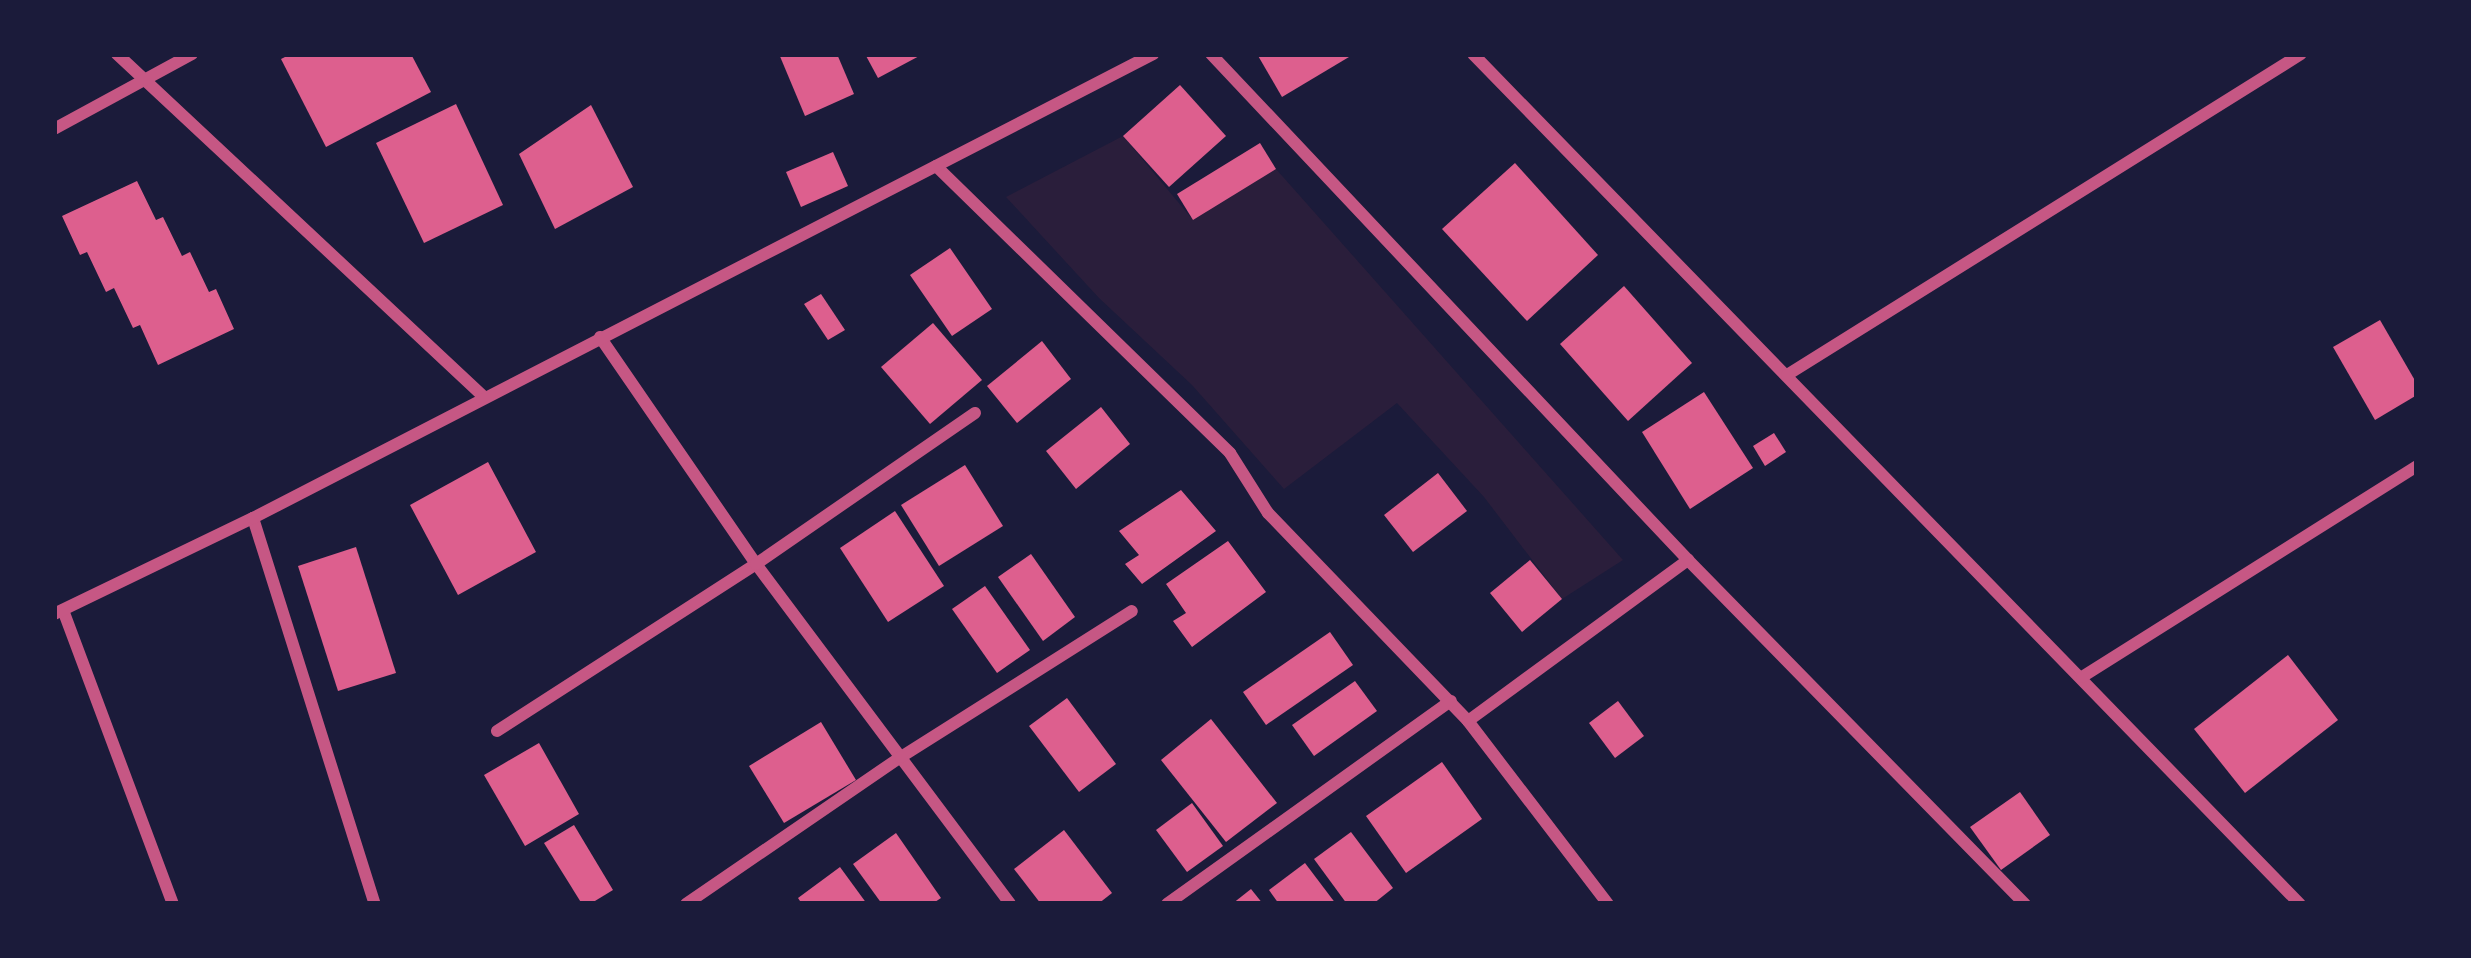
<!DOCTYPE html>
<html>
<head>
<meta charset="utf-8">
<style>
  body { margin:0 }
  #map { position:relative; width:2471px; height:958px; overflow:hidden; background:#1b1b3a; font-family:"Exo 2",sans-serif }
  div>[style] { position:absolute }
  .green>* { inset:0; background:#2a1e3b }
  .building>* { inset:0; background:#dd5f8e }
  .minor>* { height:12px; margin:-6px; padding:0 6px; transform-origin:6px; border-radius:6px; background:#c65784 }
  span { translate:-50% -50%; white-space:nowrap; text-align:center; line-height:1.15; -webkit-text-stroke:12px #1b1b3a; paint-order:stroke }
  .frame { position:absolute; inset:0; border:57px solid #1b1b3a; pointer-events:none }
</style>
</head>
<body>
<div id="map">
  <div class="green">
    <i style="clip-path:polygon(1123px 136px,1193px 220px,1276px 169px,1623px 560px,1562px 599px,1484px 497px,1397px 403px,1284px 489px,1192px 385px,1099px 298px,1006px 197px)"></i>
  </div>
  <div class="building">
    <i style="clip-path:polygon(291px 54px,411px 54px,431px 92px,326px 147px,281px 59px)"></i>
    <i style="clip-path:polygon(779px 54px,837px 54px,854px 94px,805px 116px)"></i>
    <i style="clip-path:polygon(865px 54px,923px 54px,878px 78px)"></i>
    <i style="clip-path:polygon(1257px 54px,1354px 54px,1282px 97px)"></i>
    <i style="clip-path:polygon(1180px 85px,1226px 136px,1169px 187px,1123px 136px)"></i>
    <i style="clip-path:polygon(456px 104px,503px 205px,424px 243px,376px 143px)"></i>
    <i style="clip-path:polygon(591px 105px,633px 187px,555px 229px,519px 154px)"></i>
    <i style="clip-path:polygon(1260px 143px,1276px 169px,1193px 220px,1177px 194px)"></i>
    <i style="clip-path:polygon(833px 152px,848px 186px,801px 207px,786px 172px)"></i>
    <i style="clip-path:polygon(1515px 163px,1598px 255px,1527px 321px,1442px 229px)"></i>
    <i style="clip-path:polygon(137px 181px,156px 220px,163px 217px,182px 256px,190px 252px,209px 292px,216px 289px,234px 329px,158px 365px,140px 325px,133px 328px,114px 288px,106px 292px,87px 252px,80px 255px,62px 216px)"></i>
    <i style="clip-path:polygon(950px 248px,992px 309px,952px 336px,910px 275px)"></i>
    <i style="clip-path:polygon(1624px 286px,1692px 363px,1628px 421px,1560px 344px)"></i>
    <i style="clip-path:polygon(821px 294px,845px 330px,828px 340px,804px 304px)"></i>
    <i style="clip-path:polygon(2380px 320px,2417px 384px,2417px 395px,2375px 420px,2333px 347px)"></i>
    <i style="clip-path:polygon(933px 323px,982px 380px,930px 424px,881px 367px)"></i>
    <i style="clip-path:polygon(1042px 341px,1071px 379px,1017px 423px,987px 386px)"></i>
    <i style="clip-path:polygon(1704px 392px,1753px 468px,1690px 509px,1642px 432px)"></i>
    <i style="clip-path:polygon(1101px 407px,1130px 444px,1076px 489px,1046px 451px)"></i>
    <i style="clip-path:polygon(1774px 433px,1786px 452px,1765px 466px,1753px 446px)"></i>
    <i style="clip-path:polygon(488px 462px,536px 552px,458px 595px,410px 505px)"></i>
    <i style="clip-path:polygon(965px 465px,1003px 526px,939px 566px,901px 505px)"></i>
    <i style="clip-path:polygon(1438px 473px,1467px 511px,1413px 552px,1384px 515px)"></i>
    <i style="clip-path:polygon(1181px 490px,1216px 531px,1142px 584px,1125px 564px,1139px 555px,1119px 531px)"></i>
    <i style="clip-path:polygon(895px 511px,944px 586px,888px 622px,840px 548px)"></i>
    <i style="clip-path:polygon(1228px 541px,1266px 592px,1192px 647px,1173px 621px,1186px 613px,1166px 584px)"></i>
    <i style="clip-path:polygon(356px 547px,396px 673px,338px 691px,298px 566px)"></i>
    <i style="clip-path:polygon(1031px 554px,1075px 617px,1043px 641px,998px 577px)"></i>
    <i style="clip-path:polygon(1530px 560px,1562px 599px,1522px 632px,1490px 593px)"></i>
    <i style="clip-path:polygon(985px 586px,1030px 650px,997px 673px,952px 609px)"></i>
    <i style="clip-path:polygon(1330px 632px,1353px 665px,1266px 725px,1243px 692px)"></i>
    <i style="clip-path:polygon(2288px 655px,2338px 720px,2245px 793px,2194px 729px)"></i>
    <i style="clip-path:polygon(1355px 681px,1377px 711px,1314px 756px,1292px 725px)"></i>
    <i style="clip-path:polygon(1067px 698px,1116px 764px,1079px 792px,1029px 726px)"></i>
    <i style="clip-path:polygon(1618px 701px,1644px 736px,1615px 758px,1589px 723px)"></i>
    <i style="clip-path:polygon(1211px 719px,1277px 803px,1226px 842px,1161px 760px)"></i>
    <i style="clip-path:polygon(821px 722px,856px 780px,784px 823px,749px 766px)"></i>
    <i style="clip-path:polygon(539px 743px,579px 814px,525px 846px,484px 775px)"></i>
    <i style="clip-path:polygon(1442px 762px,1482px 819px,1406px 873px,1366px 816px)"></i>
    <i style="clip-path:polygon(2020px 792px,2050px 835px,2001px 870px,1970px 827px)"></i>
    <i style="clip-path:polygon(1192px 803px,1223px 846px,1187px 872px,1156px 830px)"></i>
    <i style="clip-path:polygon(574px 825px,613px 890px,590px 904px,582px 904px,544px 843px)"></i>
    <i style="clip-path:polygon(1064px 830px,1112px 893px,1098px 904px,1041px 904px,1014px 869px)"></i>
    <i style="clip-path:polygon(1351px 832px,1393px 888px,1373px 904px,1347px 904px,1314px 859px)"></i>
    <i style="clip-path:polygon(896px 833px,941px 898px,932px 904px,882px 904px,853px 864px)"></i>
    <i style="clip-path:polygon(1305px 863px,1336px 904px,1279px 904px,1269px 890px)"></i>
    <i style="clip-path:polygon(840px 867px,867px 904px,802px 904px,798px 898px)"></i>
    <i style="clip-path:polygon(1251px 889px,1263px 904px,1232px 904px)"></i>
  </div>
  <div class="minor">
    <i style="left:117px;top:54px;width:501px;rotate:43.06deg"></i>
    <i style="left:1211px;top:54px;width:695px;rotate:46.69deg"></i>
    <i style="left:1688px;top:560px;width:482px;rotate:45.6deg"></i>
    <i style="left:1473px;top:54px;width:1186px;rotate:45.79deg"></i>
    <i style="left:54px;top:129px;width:157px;rotate:-28.5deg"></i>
    <i style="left:936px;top:166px;width:411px;rotate:44.3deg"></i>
    <i style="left:1230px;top:453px;width:71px;rotate:57.7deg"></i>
    <i style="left:1268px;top:513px;width:289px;rotate:46.1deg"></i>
    <i style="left:1468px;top:721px;width:230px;rotate:52.6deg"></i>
    <i style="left:600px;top:337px;width:275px;rotate:55.5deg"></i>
    <i style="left:756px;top:564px;width:424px;rotate:53.2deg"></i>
    <i style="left:1787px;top:375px;width:606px;rotate:-31.99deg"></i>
    <i style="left:253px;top:518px;width:405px;rotate:72.5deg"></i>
    <i style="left:63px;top:610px;width:314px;rotate:69.5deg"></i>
    <i style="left:54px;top:614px;width:221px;rotate:-25.8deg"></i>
    <i style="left:253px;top:518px;width:1013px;rotate:-27.27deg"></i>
    <i style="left:2082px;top:677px;width:396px;rotate:-32.2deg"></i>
    <i style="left:1468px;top:721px;width:273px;rotate:-36.2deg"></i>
    <i style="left:497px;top:731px;width:308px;rotate:-32.8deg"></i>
    <i style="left:756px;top:564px;width:266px;rotate:-34.6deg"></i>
    <i style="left:686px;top:904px;width:260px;rotate:-34.4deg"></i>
    <i style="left:901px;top:757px;width:273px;rotate:-32.3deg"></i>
    <i style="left:1167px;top:904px;width:349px;rotate:-35.6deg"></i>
  </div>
  <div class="frame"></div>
</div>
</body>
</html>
